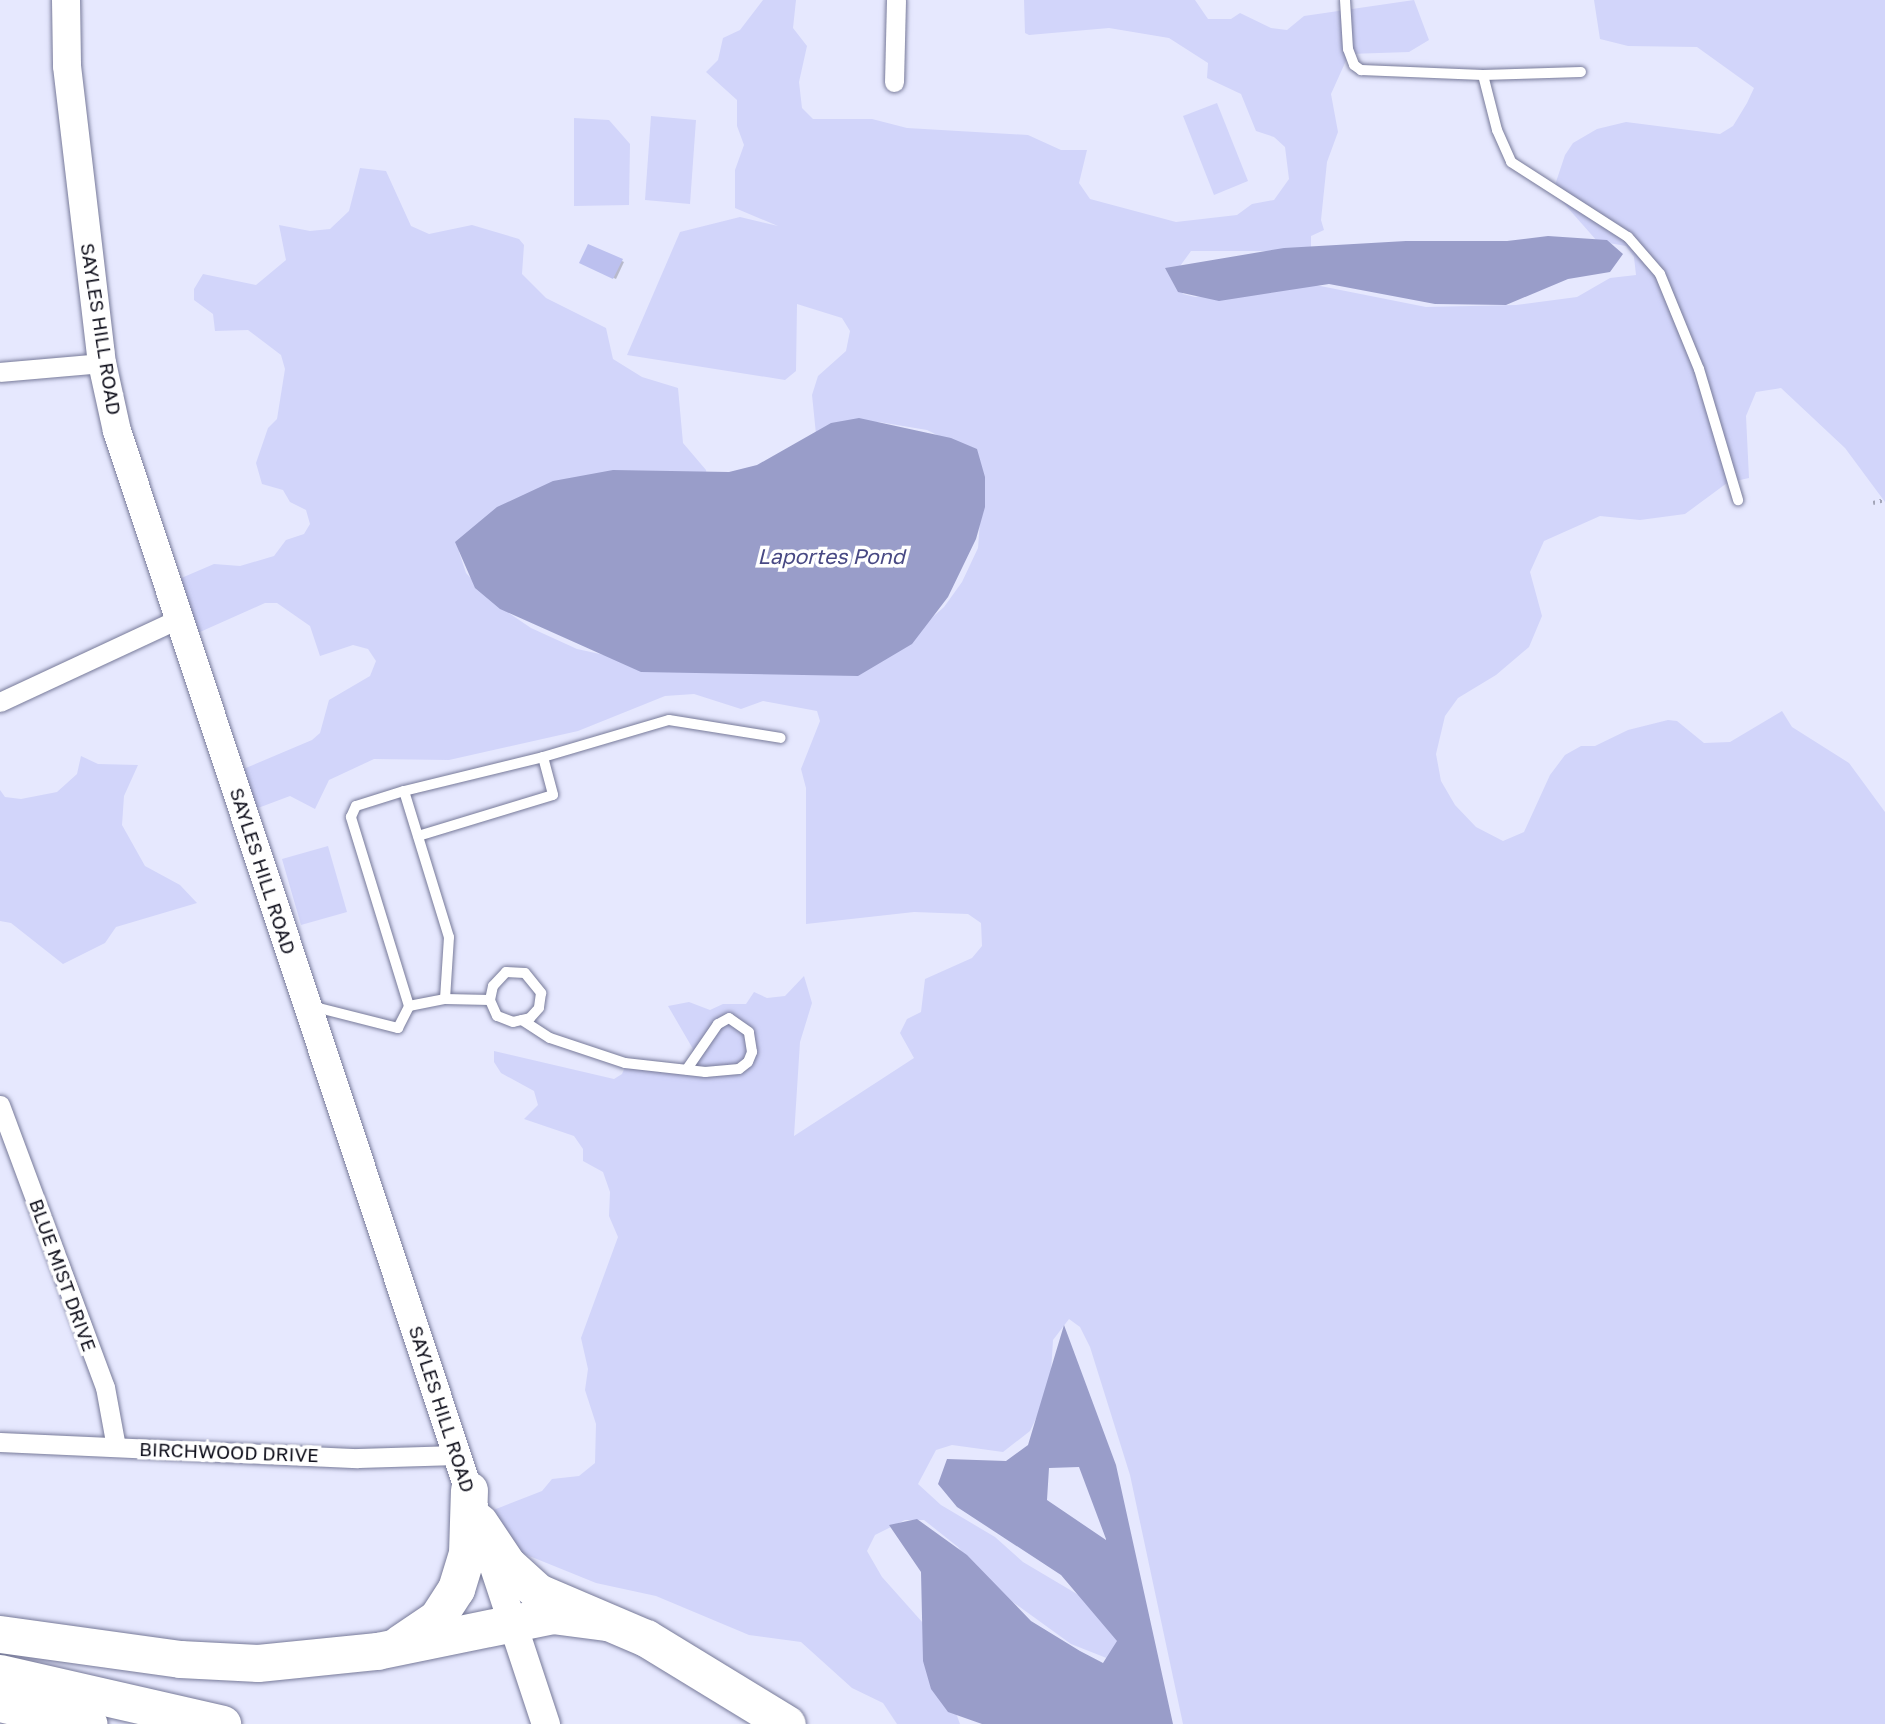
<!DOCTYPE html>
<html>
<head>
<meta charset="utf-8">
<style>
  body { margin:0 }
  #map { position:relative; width:1885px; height:1724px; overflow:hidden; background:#e6e8fe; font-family:"Golos Text",sans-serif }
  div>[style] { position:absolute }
  .green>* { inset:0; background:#d2d5fa }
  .water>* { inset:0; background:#999dc9 }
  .shadow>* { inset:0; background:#0003 }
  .building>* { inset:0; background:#bcc0ef }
  .path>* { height:3.5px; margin-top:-1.75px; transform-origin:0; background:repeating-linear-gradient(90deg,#a3a5b8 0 2px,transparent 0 7px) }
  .roads { filter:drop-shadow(0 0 2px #777a99) drop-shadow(0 0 2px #777a99) }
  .lane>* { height:10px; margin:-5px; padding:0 5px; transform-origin:5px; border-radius:5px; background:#fff }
  .street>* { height:19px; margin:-9.5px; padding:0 9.5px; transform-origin:9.5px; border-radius:9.5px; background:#fff }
  .secondary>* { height:28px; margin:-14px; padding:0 14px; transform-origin:14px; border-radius:14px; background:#fff }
  .highway>* { height:37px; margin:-18.5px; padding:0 18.5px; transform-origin:18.5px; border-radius:18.5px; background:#fff }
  span { translate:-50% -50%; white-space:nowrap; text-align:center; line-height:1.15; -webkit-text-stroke:7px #fff; paint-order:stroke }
  .street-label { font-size:19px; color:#0f0f1b }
  .water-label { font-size:21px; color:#484984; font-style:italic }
</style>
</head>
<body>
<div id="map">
  <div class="green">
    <i style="clip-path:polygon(763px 0,796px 0,793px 28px,807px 46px,799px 82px,802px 108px,813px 119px,872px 119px,907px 128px,1028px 135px,1061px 150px,1087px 150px,1079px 183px,1090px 199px,1176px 222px,1237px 215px,1252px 204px,1274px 200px,1289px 179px,1285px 147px,1274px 137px,1256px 131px,1241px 94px,1207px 78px,1208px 63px,1169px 38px,1109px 28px,1029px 35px,1025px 33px,1024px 0,1195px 0,1208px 19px,1231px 19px,1240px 13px,1271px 28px,1287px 30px,1304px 16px,1414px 0,1429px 40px,1409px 52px,1349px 54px,1331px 94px,1338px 132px,1327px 162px,1321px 220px,1324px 230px,1311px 236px,1311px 251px,1191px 251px,1175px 273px,1183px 294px,1195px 297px,1230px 293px,1280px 278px,1426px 307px,1516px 305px,1577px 297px,1610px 278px,1636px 275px,1634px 257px,1626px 246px,1597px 241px,1553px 191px,1565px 155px,1573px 143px,1597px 129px,1626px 122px,1720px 134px,1733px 126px,1747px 103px,1754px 88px,1697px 47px,1628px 46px,1600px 39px,1594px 0,1885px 0,1885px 502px,1845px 448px,1781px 388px,1756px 392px,1746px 416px,1749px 478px,1727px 483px,1685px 514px,1640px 520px,1600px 516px,1544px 541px,1530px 572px,1542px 616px,1529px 647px,1496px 675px,1458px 698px,1445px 716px,1436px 754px,1441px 781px,1455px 805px,1476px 827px,1503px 841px,1524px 832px,1550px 775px,1565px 755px,1581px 746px,1595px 746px,1628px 730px,1668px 720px,1677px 721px,1704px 743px,1730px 742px,1782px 711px,1792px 727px,1849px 763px,1885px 812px,1885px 1724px,1183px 1724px,1130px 1475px,1090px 1347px,1080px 1327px,1069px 1319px,1053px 1340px,1050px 1389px,1030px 1431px,1003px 1452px,952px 1445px,936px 1450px,918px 1484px,941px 1505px,995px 1537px,1023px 1562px,1082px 1597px,1130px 1644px,1109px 1659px,1071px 1644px,992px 1587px,958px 1547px,924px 1520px,905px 1520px,875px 1535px,867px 1551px,882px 1577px,923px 1623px,960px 1724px,897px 1724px,883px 1703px,852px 1688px,801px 1642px,749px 1635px,656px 1596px,596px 1583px,517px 1551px,491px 1511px,542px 1491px,552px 1479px,579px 1476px,595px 1463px,596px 1424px,585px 1390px,588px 1369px,581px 1338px,618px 1237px,609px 1216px,610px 1192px,603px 1172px,583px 1161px,583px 1149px,574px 1136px,524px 1119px,538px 1105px,534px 1091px,501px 1073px,494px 1062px,494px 1051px,614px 1079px,622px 1074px,628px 1060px,688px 1065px,693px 1049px,668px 1006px,689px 1002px,710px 1010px,723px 1004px,746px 1004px,754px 992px,767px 998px,785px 996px,804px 976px,812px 1003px,800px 1042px,794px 1136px,914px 1058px,900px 1033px,907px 1019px,921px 1012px,925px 979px,972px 958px,982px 946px,981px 923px,968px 914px,914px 912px,806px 924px,806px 788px,801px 769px,820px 721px,817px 711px,763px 701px,741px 709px,694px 694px,665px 696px,578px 731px,449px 760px,374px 759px,329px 780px,315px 809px,290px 796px,247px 812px,234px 773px,312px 740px,320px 733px,329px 700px,370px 676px,376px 661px,368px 649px,353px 645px,320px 656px,310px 626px,277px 603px,265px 603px,191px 636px,172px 582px,214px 564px,240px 566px,274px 556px,286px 540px,304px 534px,310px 524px,306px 510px,290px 502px,283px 490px,262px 484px,256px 463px,268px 428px,277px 419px,285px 369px,281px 355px,248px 330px,215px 331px,213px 314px,194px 300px,194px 289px,203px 274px,256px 285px,286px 260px,279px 225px,310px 231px,330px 229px,349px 211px,360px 168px,386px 171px,411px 226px,429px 234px,472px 225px,519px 239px,524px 245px,522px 274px,546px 298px,606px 328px,613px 359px,642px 377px,678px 388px,683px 443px,706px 470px,707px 477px,666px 471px,587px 489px,464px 540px,459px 552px,466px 573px,494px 603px,531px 628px,577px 649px,660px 667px,901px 645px,944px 607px,962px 582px,978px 548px,980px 521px,957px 445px,927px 430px,879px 422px,846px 423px,816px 434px,812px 395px,818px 376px,846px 351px,850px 331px,842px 318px,797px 304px,796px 371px,785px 380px,627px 355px,680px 232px,740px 217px,778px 226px,735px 208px,735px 170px,744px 145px,737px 126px,737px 100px,706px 72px,718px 60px,723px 38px,740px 30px)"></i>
    <i style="clip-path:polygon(1217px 103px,1248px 181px,1214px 195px,1183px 116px)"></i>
    <i style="clip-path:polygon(651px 116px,696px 120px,690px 204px,645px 200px)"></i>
    <i style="clip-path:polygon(574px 118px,609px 120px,630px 144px,629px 205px,574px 206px)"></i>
    <i style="clip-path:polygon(81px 756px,98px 764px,138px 765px,124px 796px,122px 825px,145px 866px,180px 885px,197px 903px,116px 927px,105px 943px,63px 964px,11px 923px,0 921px,0 790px,5px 797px,21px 799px,57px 792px,77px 774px)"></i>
    <i style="clip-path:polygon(328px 846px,347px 912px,301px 925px,282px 859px)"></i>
  </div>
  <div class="water">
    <i style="clip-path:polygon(1548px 236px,1607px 240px,1623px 254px,1610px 272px,1568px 279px,1506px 305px,1435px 304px,1329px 284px,1219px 301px,1178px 292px,1165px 268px,1284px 248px,1406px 241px,1507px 241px)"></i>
    <i style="clip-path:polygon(859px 418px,951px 438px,977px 449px,985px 477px,985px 507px,976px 539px,948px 597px,912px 644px,858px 676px,641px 672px,500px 609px,475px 588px,455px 542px,497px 507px,553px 481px,613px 470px,729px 472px,757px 465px,831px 423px)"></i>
    <i style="clip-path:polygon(evenodd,1064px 1325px,1116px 1465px,1173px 1724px,982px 1724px,948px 1712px,931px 1689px,923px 1661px,921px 1572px,889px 1525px,917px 1519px,967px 1555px,1031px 1621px,1080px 1651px,1103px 1663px,1117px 1641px,1061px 1575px,957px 1507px,938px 1484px,947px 1459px,1006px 1461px,1028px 1445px,1064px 1325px,1079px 1467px,1106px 1539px,1106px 1540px,1047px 1500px,1049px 1468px,1079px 1467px)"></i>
  </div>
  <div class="shadow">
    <i style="clip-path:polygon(589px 246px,624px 262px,616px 279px,581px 263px)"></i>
  </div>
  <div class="building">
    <i style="clip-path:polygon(588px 244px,623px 259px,613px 279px,579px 263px)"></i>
  </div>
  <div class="path">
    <i style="left:1873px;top:503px;width:12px;rotate:-14deg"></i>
  </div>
  <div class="roads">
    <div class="lane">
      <i style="left:1345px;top:0;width:49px;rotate:86.5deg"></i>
      <i style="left:1348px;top:49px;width:17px;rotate:69deg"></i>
      <i style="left:1354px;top:65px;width:9px;rotate:36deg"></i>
      <i style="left:1361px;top:70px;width:122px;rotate:2.3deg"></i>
      <i style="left:1483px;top:75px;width:98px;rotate:-1.8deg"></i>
      <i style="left:1483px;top:75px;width:57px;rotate:75.7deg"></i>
      <i style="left:1497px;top:130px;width:35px;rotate:66deg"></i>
      <i style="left:1511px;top:162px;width:139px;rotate:32.7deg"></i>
      <i style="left:1628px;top:237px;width:49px;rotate:49.1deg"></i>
      <i style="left:1660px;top:274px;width:103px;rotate:67.7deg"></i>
      <i style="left:1699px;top:369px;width:137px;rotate:73.4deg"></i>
      <i style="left:543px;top:757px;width:131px;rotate:-16.4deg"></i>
      <i style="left:669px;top:720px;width:113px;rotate:9.1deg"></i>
      <i style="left:404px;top:791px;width:143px;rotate:-13.7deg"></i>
      <i style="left:543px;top:757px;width:39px;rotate:75deg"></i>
      <i style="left:553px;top:795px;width:141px;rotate:163.1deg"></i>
      <i style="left:311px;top:1006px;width:90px;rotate:14.2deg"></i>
      <i style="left:398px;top:1028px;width:25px;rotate:-63deg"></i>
      <i style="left:409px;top:1006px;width:198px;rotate:-107.1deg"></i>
      <i style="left:351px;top:817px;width:12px;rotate:-66deg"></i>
      <i style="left:356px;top:806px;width:50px;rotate:-17.4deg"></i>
      <i style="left:404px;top:791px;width:153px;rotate:72.9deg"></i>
      <i style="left:449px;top:937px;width:62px;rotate:93.7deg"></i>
      <i style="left:409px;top:1006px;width:37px;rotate:-11deg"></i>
      <i style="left:445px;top:999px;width:45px;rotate:1.3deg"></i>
      <i style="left:490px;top:1000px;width:14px;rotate:-78deg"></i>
      <i style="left:493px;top:986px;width:19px;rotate:-47deg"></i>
      <i style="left:506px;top:972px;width:19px;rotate:3deg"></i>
      <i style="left:525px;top:973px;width:26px;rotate:51deg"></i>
      <i style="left:541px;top:993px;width:15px;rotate:98deg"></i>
      <i style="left:539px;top:1008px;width:13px;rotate:132deg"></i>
      <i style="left:530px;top:1018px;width:17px;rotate:167deg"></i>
      <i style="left:513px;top:1022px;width:17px;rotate:-159deg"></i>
      <i style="left:497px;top:1016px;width:17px;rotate:-114deg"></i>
      <i style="left:522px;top:1020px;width:33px;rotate:33deg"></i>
      <i style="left:550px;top:1038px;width:79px;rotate:18.4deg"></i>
      <i style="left:625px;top:1063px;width:81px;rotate:6.4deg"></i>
      <i style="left:705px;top:1072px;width:34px;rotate:-5deg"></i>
      <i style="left:739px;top:1069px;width:11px;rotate:-38deg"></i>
      <i style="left:748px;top:1062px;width:11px;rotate:-68deg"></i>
      <i style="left:752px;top:1052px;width:20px;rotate:-99deg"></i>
      <i style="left:749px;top:1032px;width:24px;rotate:-145deg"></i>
      <i style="left:729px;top:1018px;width:13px;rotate:151deg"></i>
      <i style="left:718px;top:1024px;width:55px;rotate:124.6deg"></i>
    </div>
    <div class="street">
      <i style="left:894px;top:82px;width:82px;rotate:-88.6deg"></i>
      <i style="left:0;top:372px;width:102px;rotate:-5deg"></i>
      <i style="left:0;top:702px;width:199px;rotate:-25deg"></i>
      <i style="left:0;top:1105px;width:301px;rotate:69.6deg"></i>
      <i style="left:105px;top:1387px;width:61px;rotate:79.6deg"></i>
      <i style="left:0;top:1442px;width:358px;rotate:2.6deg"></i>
      <i style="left:358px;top:1458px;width:99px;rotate:-1.7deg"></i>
    </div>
    <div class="secondary">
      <i style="left:66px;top:0;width:66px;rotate:89.1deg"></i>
      <i style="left:67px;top:66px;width:299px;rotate:83.3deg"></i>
      <i style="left:102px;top:363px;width:70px;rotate:77.6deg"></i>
      <i style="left:117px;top:431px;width:1134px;rotate:71.64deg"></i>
      <i style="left:487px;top:1546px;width:188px;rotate:71.7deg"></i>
    </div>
    <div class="highway">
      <i style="left:479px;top:1522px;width:50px;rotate:56.3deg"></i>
      <i style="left:507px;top:1564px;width:42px;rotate:42.1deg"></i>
      <i style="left:538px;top:1592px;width:117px;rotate:23.1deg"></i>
      <i style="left:646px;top:1638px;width:165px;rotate:31.4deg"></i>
      <i style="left:0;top:1634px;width:182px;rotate:7.9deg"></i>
      <i style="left:180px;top:1659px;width:78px;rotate:2.9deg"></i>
      <i style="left:258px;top:1663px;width:120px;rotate:-5.8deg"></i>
      <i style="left:377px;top:1651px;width:179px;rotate:-11.6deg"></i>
      <i style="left:552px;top:1615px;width:54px;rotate:7.4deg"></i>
      <i style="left:400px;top:1643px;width:45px;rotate:-34deg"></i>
      <i style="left:437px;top:1618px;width:35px;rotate:-57deg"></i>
      <i style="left:456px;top:1589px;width:38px;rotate:-73deg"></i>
      <i style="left:467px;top:1553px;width:63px;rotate:-88.2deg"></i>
      <i style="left:0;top:1673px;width:228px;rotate:12.9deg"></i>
      <i style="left:0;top:1703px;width:91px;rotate:13.3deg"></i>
    </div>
  </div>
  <div class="street-label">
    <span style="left:101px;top:329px;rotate:81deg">SAYLES HILL ROAD</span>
    <span style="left:263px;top:871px;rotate:72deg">SAYLES HILL ROAD</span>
    <span style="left:63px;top:1275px;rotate:70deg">BLUE MIST DRIVE</span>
    <span style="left:442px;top:1409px;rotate:72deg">SAYLES HILL ROAD</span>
    <span style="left:229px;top:1452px;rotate:2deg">BIRCHWOOD DRIVE</span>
  </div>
  <div class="water-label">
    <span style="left:831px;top:556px">Laportes Pond</span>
  </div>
</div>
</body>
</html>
